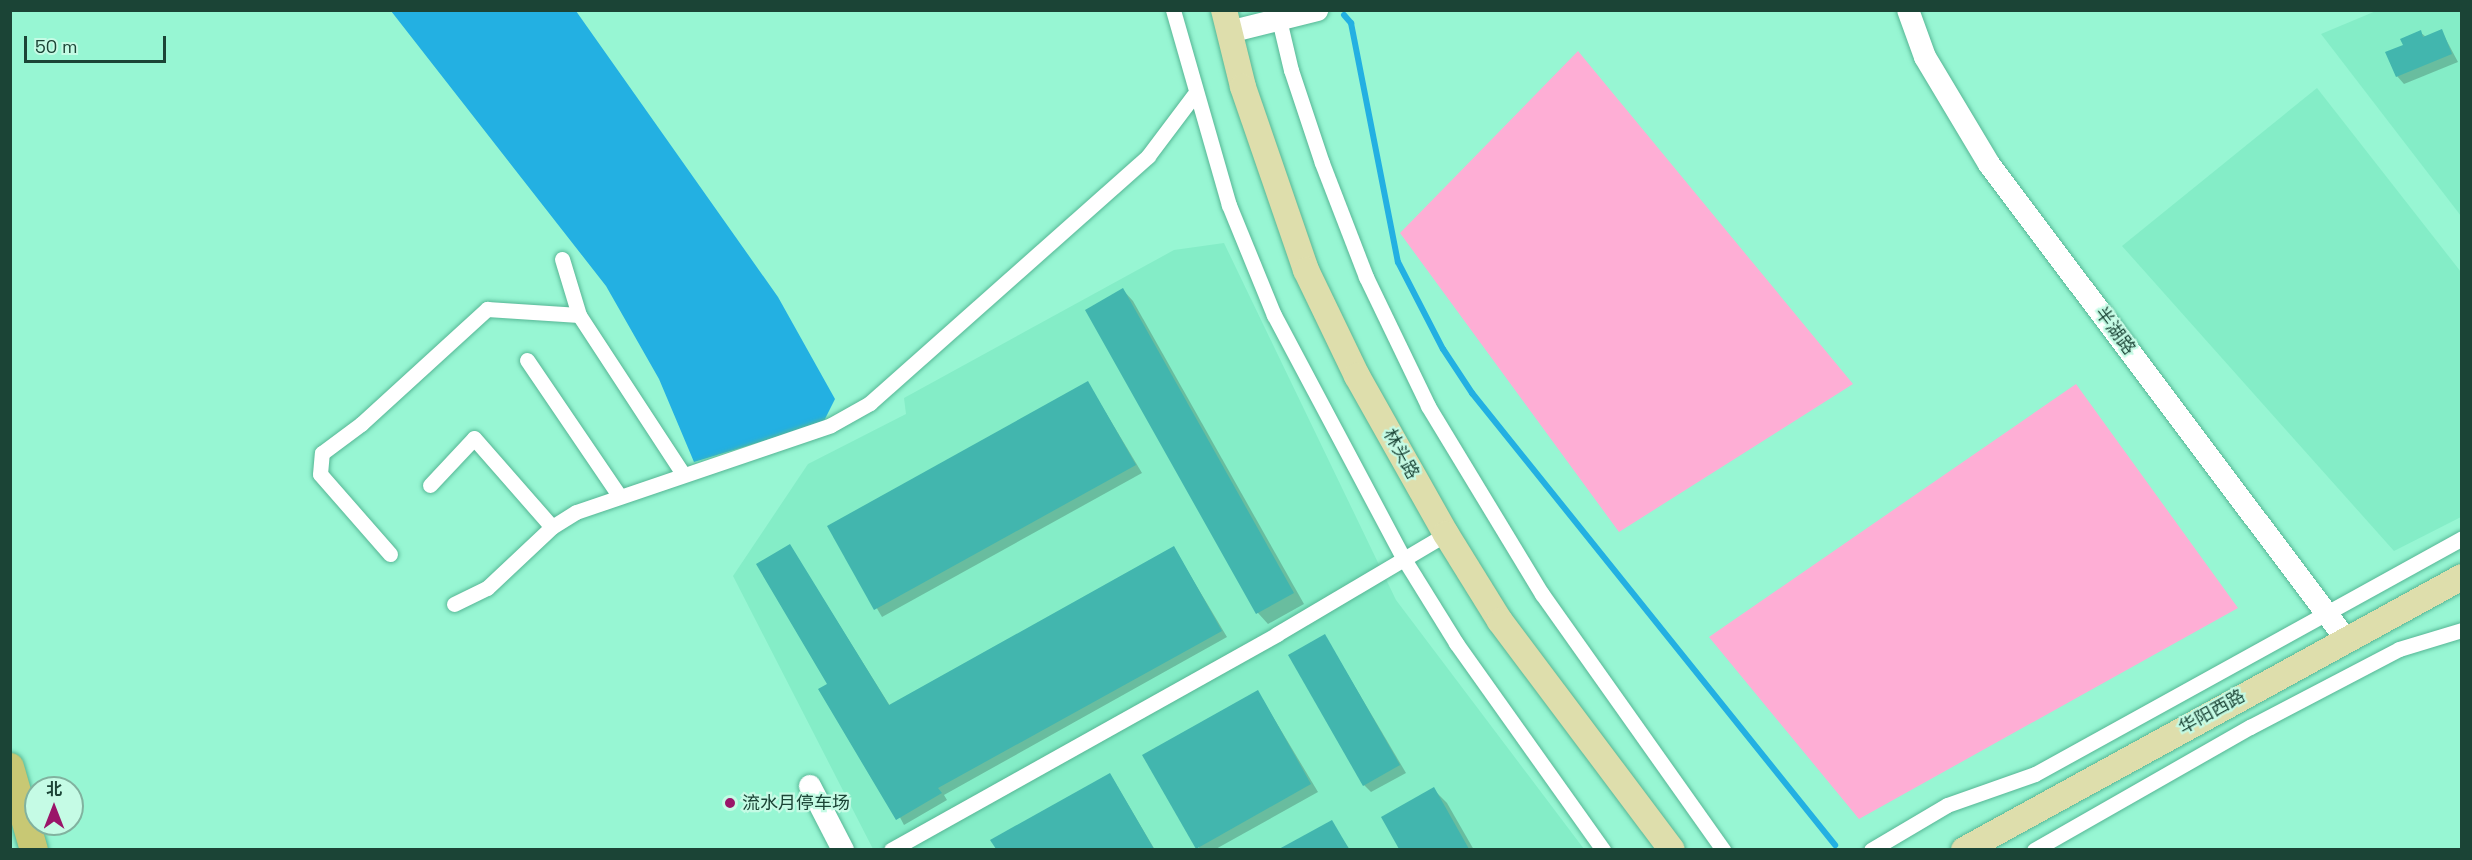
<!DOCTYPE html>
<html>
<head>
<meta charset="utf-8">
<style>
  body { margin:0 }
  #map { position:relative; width:2472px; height:860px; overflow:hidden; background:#97f6d3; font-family:"Space Grotesk","Noto Sans SC",sans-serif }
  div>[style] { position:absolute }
  .built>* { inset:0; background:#84edc7 }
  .green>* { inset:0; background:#feaed5 }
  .water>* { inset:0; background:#23b0e2 }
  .shadow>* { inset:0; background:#0003 }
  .stream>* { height:6px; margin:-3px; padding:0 3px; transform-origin:3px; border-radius:3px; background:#23b0e2 }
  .building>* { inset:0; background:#42b6ae }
  .roads { filter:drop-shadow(0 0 2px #56b695) drop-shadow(0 0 2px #56b695) }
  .street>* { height:15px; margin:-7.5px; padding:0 7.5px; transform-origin:7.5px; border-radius:7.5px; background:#fff }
  .secondary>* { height:22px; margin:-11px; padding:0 11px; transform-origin:11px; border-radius:11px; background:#fff }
  .primary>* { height:26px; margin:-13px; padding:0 13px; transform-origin:13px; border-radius:13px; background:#dedeac }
  .highway>* { height:28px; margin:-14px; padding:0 14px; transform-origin:14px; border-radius:14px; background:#c8c874 }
  .dots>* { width:16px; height:16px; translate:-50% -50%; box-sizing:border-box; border:3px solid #c5fbe5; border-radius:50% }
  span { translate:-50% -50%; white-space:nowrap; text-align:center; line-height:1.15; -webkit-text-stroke:4.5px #c5fbe5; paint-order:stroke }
  .street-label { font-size:18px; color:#1b4436 }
  .poi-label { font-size:18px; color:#1b4436 }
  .left { translate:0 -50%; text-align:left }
  .frame { position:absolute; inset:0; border:12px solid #1b4436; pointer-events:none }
  .north { position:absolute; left:24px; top:776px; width:60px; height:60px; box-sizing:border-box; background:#c5fbe5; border:2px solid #81b29f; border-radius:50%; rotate:0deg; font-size:16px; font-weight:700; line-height:24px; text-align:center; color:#1b4436 }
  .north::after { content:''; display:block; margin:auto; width:21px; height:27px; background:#9a1569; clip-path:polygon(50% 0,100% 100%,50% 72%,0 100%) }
  .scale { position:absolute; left:24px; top:36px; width:142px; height:27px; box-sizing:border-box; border:3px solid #1b4436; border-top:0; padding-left:8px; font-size:18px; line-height:21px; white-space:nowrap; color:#1b4436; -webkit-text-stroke:4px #c5fbe5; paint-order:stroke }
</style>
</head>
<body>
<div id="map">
  <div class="built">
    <i style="clip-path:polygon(2376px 11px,2461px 11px,2461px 216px,2321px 34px)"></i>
    <i style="clip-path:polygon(2317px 88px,2461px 272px,2461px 517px,2394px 551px,2122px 246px)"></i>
    <i style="clip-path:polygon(1224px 243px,1396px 600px,1584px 849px,873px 849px,733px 576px,808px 464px,906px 414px,904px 398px,1174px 250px)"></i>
  </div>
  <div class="green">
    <i style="clip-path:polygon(1578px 51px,1853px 384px,1619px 532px,1400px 233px)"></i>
    <i style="clip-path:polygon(2076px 384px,2238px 608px,1859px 819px,1709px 637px)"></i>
  </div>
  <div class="water">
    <i style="clip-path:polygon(391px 11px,576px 11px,778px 297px,835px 399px,823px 423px,694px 462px,659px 379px,606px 286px)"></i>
  </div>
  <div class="shadow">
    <i style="clip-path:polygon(2441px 30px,2458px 62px,2404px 84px,2397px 76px,2405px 46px,2420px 32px,2426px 37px)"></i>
    <i style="clip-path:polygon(1123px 290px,1133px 301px,1304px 604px,1268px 624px,1258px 613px)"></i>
    <i style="clip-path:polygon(1088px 383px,1142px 473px,882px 617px,829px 527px)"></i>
    <i style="clip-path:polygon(790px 546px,890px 706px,1174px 548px,1227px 637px,944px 795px,947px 800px,904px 825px,830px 684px)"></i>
    <i style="clip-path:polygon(1325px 636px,1406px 773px,1371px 792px,1364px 785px)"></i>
    <i style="clip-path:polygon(1258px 692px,1318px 792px,1214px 850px,1198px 850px)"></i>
    <i style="clip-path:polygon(1110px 774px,1155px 850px,998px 850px,992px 840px)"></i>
    <i style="clip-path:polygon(1433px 789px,1447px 803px,1474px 850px,1401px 850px,1383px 818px)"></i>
    <i style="clip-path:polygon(1331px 822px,1350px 850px,1282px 850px)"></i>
  </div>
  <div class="stream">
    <i style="left:1344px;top:15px;width:11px;rotate:49deg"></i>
    <i style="left:1351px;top:23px;width:244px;rotate:78.9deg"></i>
    <i style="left:1398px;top:262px;width:98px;rotate:62.7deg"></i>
    <i style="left:1443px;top:349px;width:53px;rotate:56.6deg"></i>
    <i style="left:1472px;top:393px;width:580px;rotate:51.23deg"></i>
  </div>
  <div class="building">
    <i style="clip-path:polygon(2442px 29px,2452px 54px,2396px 77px,2385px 52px,2403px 45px,2400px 39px,2421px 30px,2423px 37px)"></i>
    <i style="clip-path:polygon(1123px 288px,1294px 593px,1256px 614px,1085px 310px)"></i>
    <i style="clip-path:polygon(1088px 381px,1136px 465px,874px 610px,827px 526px)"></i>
    <i style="clip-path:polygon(790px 544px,889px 705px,1174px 546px,1222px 631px,938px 788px,942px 793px,896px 820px,818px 689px,827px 684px,756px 564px)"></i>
    <i style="clip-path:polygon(1325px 634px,1400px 765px,1363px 786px,1288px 655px)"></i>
    <i style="clip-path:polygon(1258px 690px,1311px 784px,1196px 849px,1142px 755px)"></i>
    <i style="clip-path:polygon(1110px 773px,1154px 849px,996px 849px,990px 840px)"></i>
    <i style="clip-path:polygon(1434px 787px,1469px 849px,1399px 849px,1381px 817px)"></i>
    <i style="clip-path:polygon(1332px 820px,1349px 849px,1279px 849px)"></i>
  </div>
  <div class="roads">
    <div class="street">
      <i style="left:1173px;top:10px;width:203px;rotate:74deg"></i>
      <i style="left:1229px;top:205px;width:119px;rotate:67.8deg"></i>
      <i style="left:1274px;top:315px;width:276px;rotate:62deg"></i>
      <i style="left:1404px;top:559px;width:99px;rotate:58.2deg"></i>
      <i style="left:1456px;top:643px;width:254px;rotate:54.6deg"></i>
      <i style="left:1277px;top:11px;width:61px;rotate:76.7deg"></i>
      <i style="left:1291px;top:70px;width:98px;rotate:71.6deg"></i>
      <i style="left:1322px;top:163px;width:122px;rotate:68.9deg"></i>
      <i style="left:1366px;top:277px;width:143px;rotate:64.3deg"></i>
      <i style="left:1428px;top:406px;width:220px;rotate:58.8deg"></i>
      <i style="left:1542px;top:594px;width:314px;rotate:54.7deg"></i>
      <i style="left:562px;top:259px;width:59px;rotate:73.1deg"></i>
      <i style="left:527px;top:360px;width:162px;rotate:55.8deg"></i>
      <i style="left:430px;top:485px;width:64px;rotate:-46.9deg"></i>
      <i style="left:474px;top:438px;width:118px;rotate:48.8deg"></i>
      <i style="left:390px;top:554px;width:106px;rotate:-131.2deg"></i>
      <i style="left:320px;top:474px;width:21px;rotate:-85deg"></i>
      <i style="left:322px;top:453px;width:49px;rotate:-36.6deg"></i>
      <i style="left:361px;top:424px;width:171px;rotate:-42.4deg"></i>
      <i style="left:487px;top:309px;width:92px;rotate:3.7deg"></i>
      <i style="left:579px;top:315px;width:190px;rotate:56.8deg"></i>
      <i style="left:454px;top:604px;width:37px;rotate:-26deg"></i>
      <i style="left:487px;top:588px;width:89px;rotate:-43.2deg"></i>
      <i style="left:552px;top:527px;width:28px;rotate:-32deg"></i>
      <i style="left:576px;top:512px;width:269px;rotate:-18.8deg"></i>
      <i style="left:831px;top:425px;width:45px;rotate:-29.4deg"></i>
      <i style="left:870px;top:403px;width:372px;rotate:-41.6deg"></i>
      <i style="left:1148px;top:156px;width:76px;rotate:-53deg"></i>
      <i style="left:891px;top:850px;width:442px;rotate:-29.2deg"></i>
      <i style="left:1277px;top:634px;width:196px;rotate:-30.6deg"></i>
      <i style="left:1871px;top:850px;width:88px;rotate:-30.6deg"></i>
      <i style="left:1947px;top:805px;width:93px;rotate:-19.4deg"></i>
      <i style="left:2035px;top:774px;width:488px;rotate:-28.9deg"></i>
      <i style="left:2034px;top:850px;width:249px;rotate:-29.7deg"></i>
      <i style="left:2250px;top:727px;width:168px;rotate:-27.6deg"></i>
      <i style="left:2399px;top:649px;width:66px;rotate:-16.8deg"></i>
    </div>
    <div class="secondary">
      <i style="left:1908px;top:10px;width:50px;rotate:70.1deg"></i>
      <i style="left:1925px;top:57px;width:125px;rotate:59.1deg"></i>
      <i style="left:1989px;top:164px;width:593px;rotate:53.09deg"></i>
      <i style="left:1229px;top:32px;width:91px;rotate:-14deg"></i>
      <i style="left:810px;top:786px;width:72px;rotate:62.7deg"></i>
    </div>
    <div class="primary">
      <i style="left:1224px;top:10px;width:79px;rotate:76.1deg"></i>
      <i style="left:1243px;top:87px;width:194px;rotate:71deg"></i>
      <i style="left:1306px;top:270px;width:118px;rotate:64.3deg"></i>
      <i style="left:1357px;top:376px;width:181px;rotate:60.6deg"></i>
      <i style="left:1446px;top:534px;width:102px;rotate:58.2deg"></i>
      <i style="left:1500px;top:621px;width:286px;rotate:53.1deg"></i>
      <i style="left:1964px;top:850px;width:568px;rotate:-28.73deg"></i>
    </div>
    <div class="highway">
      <i style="left:10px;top:767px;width:86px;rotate:73.9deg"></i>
    </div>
  </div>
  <div class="dots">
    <i style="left:730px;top:803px;background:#9a1569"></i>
  </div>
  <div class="street-label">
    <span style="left:2115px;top:331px;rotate:53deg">半湖路</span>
    <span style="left:1401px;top:454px;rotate:61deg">林头路</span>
    <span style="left:2212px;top:712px;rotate:-29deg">华阳西路</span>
  </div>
  <div class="poi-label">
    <span class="left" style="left:742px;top:803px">流水月停车场</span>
  </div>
  <div class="frame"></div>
  <div class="north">北</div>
  <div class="scale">50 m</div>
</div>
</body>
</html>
